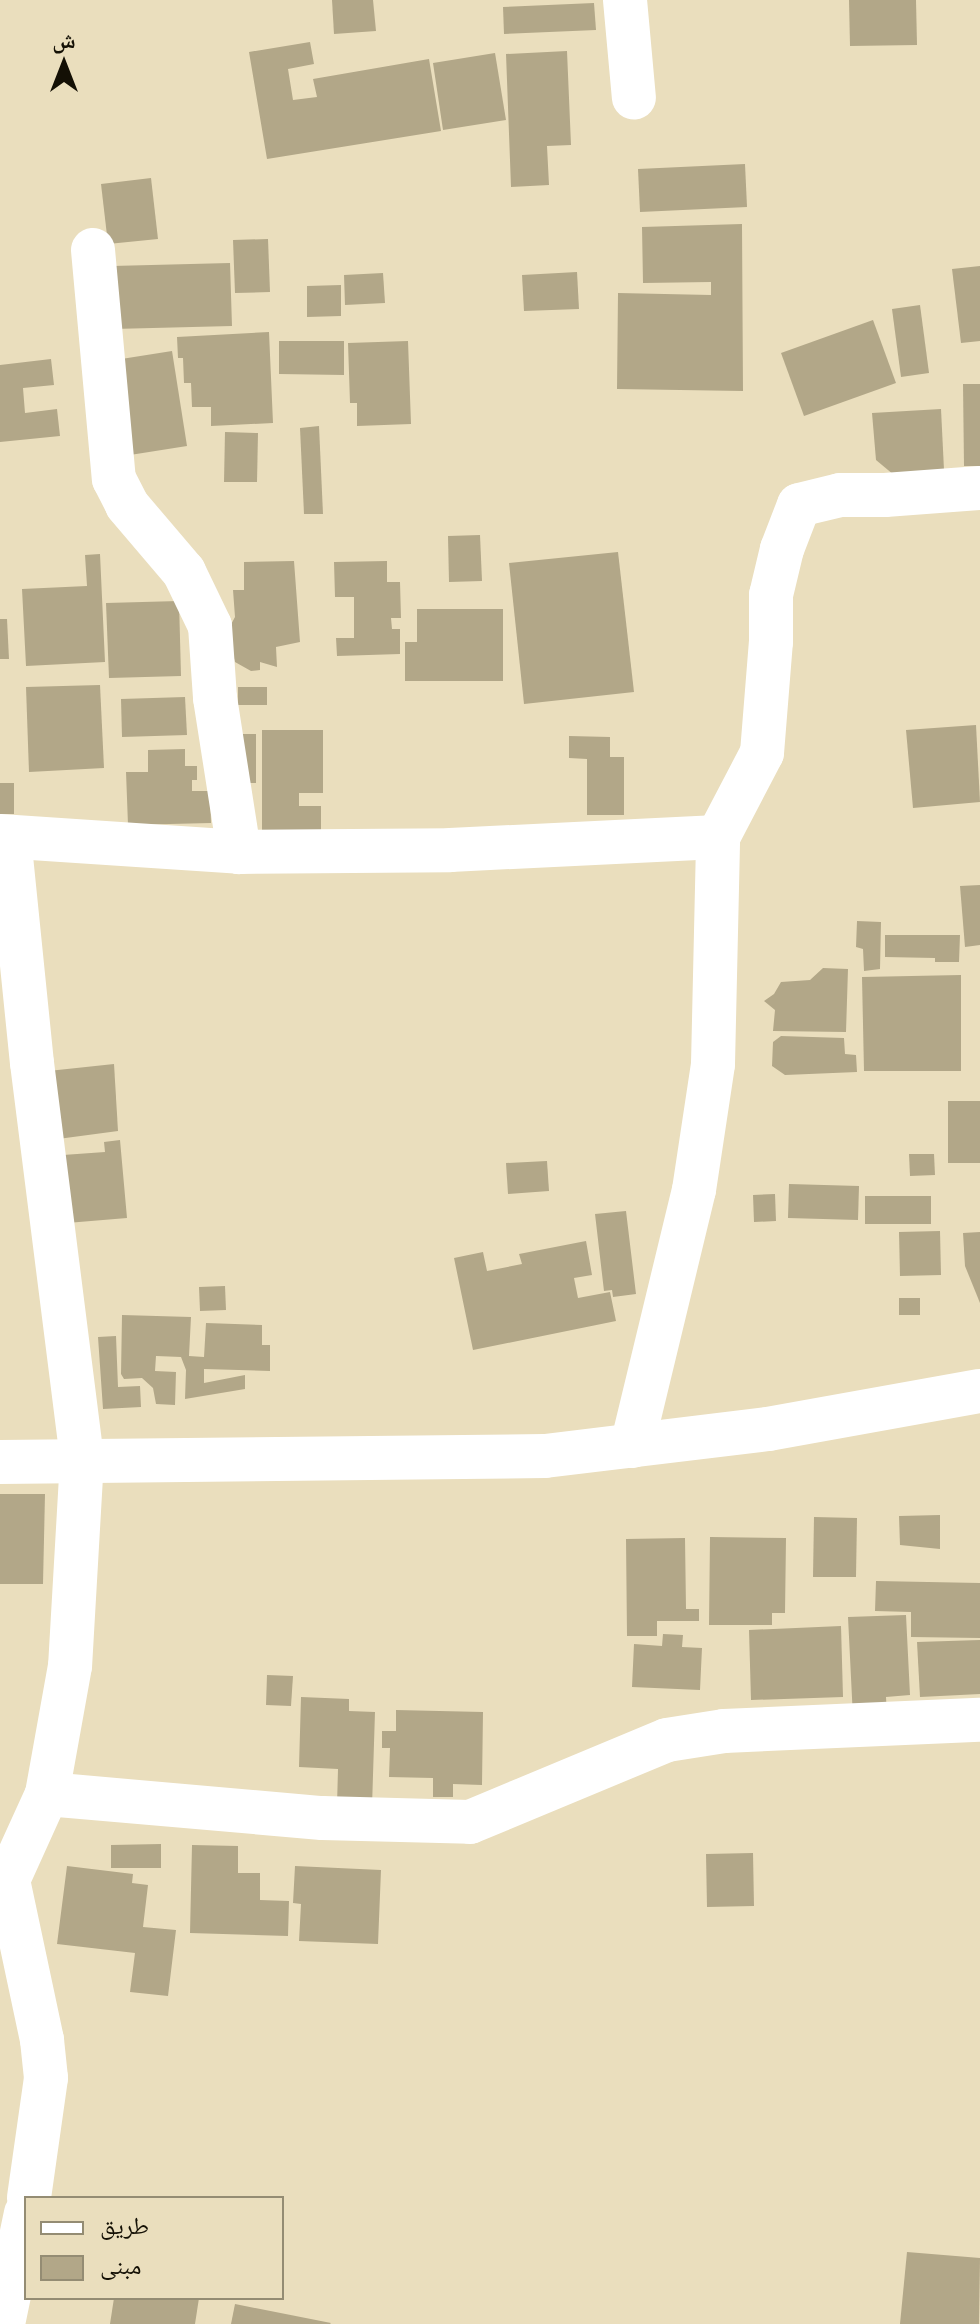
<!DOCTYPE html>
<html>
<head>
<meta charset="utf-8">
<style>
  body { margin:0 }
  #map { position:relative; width:980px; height:2324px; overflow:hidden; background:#eadebd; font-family:"Public Sans","Noto Naskh Arabic",sans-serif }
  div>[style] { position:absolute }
  .building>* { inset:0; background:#b2a788 }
  .minor>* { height:44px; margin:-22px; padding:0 22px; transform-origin:22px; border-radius:22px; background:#fff }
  span { translate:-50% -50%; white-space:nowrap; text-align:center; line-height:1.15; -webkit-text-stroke:6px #eadebd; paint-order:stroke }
  .legend { position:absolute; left:24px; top:2196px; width:260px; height:104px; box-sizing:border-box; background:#eadebd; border:2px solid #948c73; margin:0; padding:10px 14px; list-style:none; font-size:24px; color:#141005 }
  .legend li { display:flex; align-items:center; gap:16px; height:40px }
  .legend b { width:40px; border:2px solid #948c73 }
  .north { position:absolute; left:24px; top:24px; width:80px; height:80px; -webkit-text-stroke:6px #eadebd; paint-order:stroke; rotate:0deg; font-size:22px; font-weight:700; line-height:32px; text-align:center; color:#141005 }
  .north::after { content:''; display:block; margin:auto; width:28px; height:36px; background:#141005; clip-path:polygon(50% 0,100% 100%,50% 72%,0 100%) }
</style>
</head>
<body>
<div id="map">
  <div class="building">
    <i style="clip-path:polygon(332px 0,373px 0,376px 31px,334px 34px)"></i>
    <i style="clip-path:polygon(849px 0,916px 0,917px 45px,850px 46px)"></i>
    <i style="clip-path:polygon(594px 3px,596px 30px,504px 34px,503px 7px)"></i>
    <i style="clip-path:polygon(310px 42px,314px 64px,288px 69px,293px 100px,317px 97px,313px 79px,429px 59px,441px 131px,267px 159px,249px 52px)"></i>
    <i style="clip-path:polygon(567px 51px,571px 145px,547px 146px,549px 185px,511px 187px,506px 54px)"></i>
    <i style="clip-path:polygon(495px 53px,506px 120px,443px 130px,433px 63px)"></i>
    <i style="clip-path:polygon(745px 164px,747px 207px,640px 212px,638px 169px)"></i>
    <i style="clip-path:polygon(151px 178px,158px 239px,108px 244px,101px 184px)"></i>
    <i style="clip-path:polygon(742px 224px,743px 391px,617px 389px,618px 293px,711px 295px,711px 282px,643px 283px,642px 227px)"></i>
    <i style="clip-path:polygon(268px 239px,270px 292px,235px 293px,233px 240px)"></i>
    <i style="clip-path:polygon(230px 263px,232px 326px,113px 329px,112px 266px)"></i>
    <i style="clip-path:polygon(980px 266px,980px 341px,961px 343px,952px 269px)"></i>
    <i style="clip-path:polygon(577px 272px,579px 309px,524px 311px,522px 275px)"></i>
    <i style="clip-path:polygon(383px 273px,385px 303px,345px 305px,344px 275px)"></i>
    <i style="clip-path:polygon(341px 285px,341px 316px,307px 317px,307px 286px)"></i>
    <i style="clip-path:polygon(920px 305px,929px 373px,901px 377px,892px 309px)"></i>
    <i style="clip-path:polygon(873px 320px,896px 383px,804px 416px,781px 353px)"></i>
    <i style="clip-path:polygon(269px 332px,273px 423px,211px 426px,211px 407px,192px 407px,191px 383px,184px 383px,183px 358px,178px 358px,177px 337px)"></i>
    <i style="clip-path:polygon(279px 341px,344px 341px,344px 375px,279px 374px)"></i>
    <i style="clip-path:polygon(408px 341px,411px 424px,357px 426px,357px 403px,350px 403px,348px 343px)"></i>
    <i style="clip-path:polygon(172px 351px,187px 446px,130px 455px,115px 360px)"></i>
    <i style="clip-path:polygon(51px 359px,54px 385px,23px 388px,25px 413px,57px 409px,60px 436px,0 442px,0 365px)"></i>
    <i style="clip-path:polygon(963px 384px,980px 384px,980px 466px,964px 466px)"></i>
    <i style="clip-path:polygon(941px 409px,944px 470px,894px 475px,876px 460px,872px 413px)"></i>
    <i style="clip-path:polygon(319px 426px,323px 514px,304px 514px,300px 428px)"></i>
    <i style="clip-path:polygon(225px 432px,258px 433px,257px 482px,224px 482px)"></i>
    <i style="clip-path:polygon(480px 535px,482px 581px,449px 582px,448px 536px)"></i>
    <i style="clip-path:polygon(618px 552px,634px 692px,524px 704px,509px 563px)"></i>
    <i style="clip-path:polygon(100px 554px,105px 662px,26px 666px,22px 589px,87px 586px,85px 555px)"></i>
    <i style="clip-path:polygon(294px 561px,300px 642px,276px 647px,277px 667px,260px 662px,260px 670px,251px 671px,235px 662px,227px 632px,235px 617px,233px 590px,244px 590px,244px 562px)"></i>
    <i style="clip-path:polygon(387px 561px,387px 582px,400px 582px,401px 618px,391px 618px,392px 629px,400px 629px,400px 654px,337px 656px,336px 638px,354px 638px,354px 597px,335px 597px,334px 562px)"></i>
    <i style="clip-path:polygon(179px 601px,181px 676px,109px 678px,106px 603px)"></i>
    <i style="clip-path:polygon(417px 609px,503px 609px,503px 681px,405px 681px,405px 642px,417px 642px)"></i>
    <i style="clip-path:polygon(0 619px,7px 619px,9px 659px,0 659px)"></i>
    <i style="clip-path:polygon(100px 685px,104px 768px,29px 772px,26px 687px)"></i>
    <i style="clip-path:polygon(238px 687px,267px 687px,267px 705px,238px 705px)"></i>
    <i style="clip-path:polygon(185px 697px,187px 735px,122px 737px,121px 699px)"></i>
    <i style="clip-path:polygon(976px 725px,980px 802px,913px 808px,906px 730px)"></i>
    <i style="clip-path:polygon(262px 730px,323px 730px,323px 793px,299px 793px,299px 806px,321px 806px,321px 842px,262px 841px)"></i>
    <i style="clip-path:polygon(232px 734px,256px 734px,256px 783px,232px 783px)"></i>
    <i style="clip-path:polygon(569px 736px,610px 737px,610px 757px,624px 757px,624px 815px,587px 815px,587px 759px,569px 758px)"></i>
    <i style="clip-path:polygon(185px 749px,185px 766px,197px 766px,197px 780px,192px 780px,192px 791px,210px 791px,211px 823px,128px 825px,126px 772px,148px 772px,148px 750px)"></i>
    <i style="clip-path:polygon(0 783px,14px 783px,14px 814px,0 814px)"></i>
    <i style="clip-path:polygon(980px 885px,980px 945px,965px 947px,960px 886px)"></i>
    <i style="clip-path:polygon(857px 921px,881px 922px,880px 969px,864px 971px,863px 949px,856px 947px)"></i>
    <i style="clip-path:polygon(885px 935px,960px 935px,959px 962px,935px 962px,935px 958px,885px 957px)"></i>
    <i style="clip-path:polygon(823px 968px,848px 969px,846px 1032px,773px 1031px,775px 1010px,764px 1001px,774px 994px,781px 982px,810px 980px)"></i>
    <i style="clip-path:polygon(961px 975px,961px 1071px,864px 1071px,862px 977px)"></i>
    <i style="clip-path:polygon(781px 1036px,844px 1038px,845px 1054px,856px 1055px,857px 1072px,785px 1075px,772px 1066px,773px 1042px)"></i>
    <i style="clip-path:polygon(114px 1064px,118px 1131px,43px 1141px,39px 1072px)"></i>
    <i style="clip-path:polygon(948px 1101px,980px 1101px,980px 1163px,948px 1163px)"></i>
    <i style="clip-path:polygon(120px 1140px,127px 1218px,55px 1224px,63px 1155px,105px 1152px,104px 1142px)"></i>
    <i style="clip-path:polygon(909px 1154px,934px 1154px,935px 1175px,910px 1176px)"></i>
    <i style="clip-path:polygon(547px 1161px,549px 1191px,508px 1194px,506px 1163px)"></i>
    <i style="clip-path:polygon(789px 1184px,859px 1186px,858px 1220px,788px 1218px)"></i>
    <i style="clip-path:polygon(775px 1194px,776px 1221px,754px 1222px,753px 1195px)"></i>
    <i style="clip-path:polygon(865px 1196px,931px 1196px,931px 1224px,865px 1224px)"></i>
    <i style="clip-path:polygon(626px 1211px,636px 1294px,613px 1297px,612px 1290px,604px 1291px,595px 1214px)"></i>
    <i style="clip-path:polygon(940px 1231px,941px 1275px,900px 1276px,899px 1232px)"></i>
    <i style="clip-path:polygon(980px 1232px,980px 1303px,965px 1266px,963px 1233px)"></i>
    <i style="clip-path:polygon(586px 1241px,592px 1275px,574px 1278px,578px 1298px,610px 1292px,616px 1321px,473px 1350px,454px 1258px,483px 1252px,487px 1271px,522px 1264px,519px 1254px)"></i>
    <i style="clip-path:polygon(225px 1286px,226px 1310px,200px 1311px,199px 1287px)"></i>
    <i style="clip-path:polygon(899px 1298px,920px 1298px,920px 1315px,899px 1315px)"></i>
    <i style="clip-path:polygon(122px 1315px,191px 1317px,189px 1356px,204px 1357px,206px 1323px,262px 1325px,262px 1345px,270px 1345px,270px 1371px,204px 1369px,204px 1383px,245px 1375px,245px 1389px,185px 1399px,186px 1370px,181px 1357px,156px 1356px,155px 1371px,176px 1372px,175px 1405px,156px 1404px,153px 1388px,142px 1378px,124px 1379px,121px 1374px)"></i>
    <i style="clip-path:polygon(116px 1336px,118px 1387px,140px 1386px,141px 1407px,103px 1409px,98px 1337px)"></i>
    <i style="clip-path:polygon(0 1494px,45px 1494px,43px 1584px,0 1584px)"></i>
    <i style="clip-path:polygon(940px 1515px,940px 1549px,900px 1545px,899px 1516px)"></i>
    <i style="clip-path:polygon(814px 1517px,857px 1518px,856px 1577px,813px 1577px)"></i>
    <i style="clip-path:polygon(710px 1537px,786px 1538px,785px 1613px,772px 1613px,772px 1625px,709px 1625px)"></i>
    <i style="clip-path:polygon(685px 1538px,686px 1609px,699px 1609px,699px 1621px,657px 1621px,657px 1636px,627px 1636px,626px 1539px)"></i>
    <i style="clip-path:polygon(876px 1581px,980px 1583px,980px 1638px,911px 1637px,911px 1612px,875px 1611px)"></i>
    <i style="clip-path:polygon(906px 1615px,910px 1695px,886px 1697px,887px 1716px,853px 1718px,848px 1617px)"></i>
    <i style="clip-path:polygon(841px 1626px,843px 1697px,751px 1700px,749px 1630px)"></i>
    <i style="clip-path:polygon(663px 1634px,683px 1635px,682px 1647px,702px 1648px,700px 1690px,632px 1687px,634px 1644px,662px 1646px)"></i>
    <i style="clip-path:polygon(980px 1640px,980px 1694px,920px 1697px,917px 1642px)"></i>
    <i style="clip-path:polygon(267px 1675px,293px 1676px,291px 1706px,266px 1705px)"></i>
    <i style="clip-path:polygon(301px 1697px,349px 1699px,349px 1711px,375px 1712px,372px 1807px,337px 1805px,338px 1769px,299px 1767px)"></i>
    <i style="clip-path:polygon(396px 1710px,483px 1712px,482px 1785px,453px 1784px,453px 1797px,433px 1797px,433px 1778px,389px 1777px,390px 1748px,382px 1748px,382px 1731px,396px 1731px)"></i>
    <i style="clip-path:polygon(161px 1844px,161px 1868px,111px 1868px,111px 1845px)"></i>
    <i style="clip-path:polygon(192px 1845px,238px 1846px,238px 1873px,260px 1873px,260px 1900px,289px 1901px,288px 1936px,190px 1933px)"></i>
    <i style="clip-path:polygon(753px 1853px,754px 1906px,707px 1907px,706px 1854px)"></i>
    <i style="clip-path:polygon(67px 1866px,133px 1874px,132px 1883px,148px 1885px,143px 1927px,176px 1930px,168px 1996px,130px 1992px,135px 1953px,57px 1944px)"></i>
    <i style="clip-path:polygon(295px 1866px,381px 1870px,378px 1944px,299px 1941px,301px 1904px,293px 1903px)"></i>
    <i style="clip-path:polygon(907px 2252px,980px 2258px,979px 2324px,900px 2324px)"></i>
    <i style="clip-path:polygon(114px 2298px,199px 2298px,195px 2324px,110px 2324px)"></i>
    <i style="clip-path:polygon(235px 2304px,331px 2323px,330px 2324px,231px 2324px)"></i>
  </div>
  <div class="minor">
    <i style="left:625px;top:0;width:98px;rotate:84.8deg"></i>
    <i style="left:93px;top:250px;width:230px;rotate:84.8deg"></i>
    <i style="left:114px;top:479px;width:29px;rotate:63deg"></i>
    <i style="left:127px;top:505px;width:88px;rotate:49.6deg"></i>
    <i style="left:184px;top:572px;width:60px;rotate:64.3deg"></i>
    <i style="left:210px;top:626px;width:72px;rotate:86deg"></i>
    <i style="left:215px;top:698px;width:156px;rotate:81.1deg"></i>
    <i style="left:0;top:836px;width:240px;rotate:3.8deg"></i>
    <i style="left:239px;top:852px;width:211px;rotate:-0.5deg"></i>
    <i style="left:450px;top:850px;width:268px;rotate:-2.8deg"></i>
    <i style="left:9px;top:837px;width:227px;rotate:84.2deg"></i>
    <i style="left:32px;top:1063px;width:399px;rotate:82.8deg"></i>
    <i style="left:82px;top:1459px;width:207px;rotate:93.3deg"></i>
    <i style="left:70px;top:1666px;width:130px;rotate:100.2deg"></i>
    <i style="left:47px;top:1794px;width:94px;rotate:114.4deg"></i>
    <i style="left:8px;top:1880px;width:164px;rotate:78deg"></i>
    <i style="left:42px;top:2040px;width:38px;rotate:84deg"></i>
    <i style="left:46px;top:2078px;width:121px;rotate:98.1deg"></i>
    <i style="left:632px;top:1446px;width:263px;rotate:-76.4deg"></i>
    <i style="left:694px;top:1190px;width:127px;rotate:-81.4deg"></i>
    <i style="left:713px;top:1064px;width:227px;rotate:-88.7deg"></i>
    <i style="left:718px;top:837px;width:95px;rotate:-62.4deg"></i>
    <i style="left:762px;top:753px;width:111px;rotate:-85.4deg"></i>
    <i style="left:771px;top:642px;width:47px;rotate:-90deg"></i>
    <i style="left:771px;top:595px;width:47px;rotate:-76.6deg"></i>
    <i style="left:782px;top:549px;width:47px;rotate:-68.9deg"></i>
    <i style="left:799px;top:505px;width:42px;rotate:-13.7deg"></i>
    <i style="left:840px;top:495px;width:45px"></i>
    <i style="left:885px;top:495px;width:95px;rotate:-4.2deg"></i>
    <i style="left:0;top:1462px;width:545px;rotate:-0.63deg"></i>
    <i style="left:545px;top:1456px;width:225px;rotate:-6.9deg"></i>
    <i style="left:768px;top:1429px;width:215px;rotate:-10.2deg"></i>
    <i style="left:47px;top:1794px;width:276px;rotate:5deg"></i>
    <i style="left:322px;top:1818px;width:148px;rotate:1.5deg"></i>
    <i style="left:470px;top:1822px;width:213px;rotate:-22.6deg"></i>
    <i style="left:667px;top:1740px;width:58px;rotate:-9deg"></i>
    <i style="left:724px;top:1731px;width:256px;rotate:-2.5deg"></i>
    <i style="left:3px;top:2324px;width:113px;rotate:-78.3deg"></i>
  </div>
  <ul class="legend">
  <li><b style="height:10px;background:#fff"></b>طريق</li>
  <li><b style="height:22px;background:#b2a788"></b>مبنى</li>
  </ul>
  <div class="north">ش</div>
</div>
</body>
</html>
